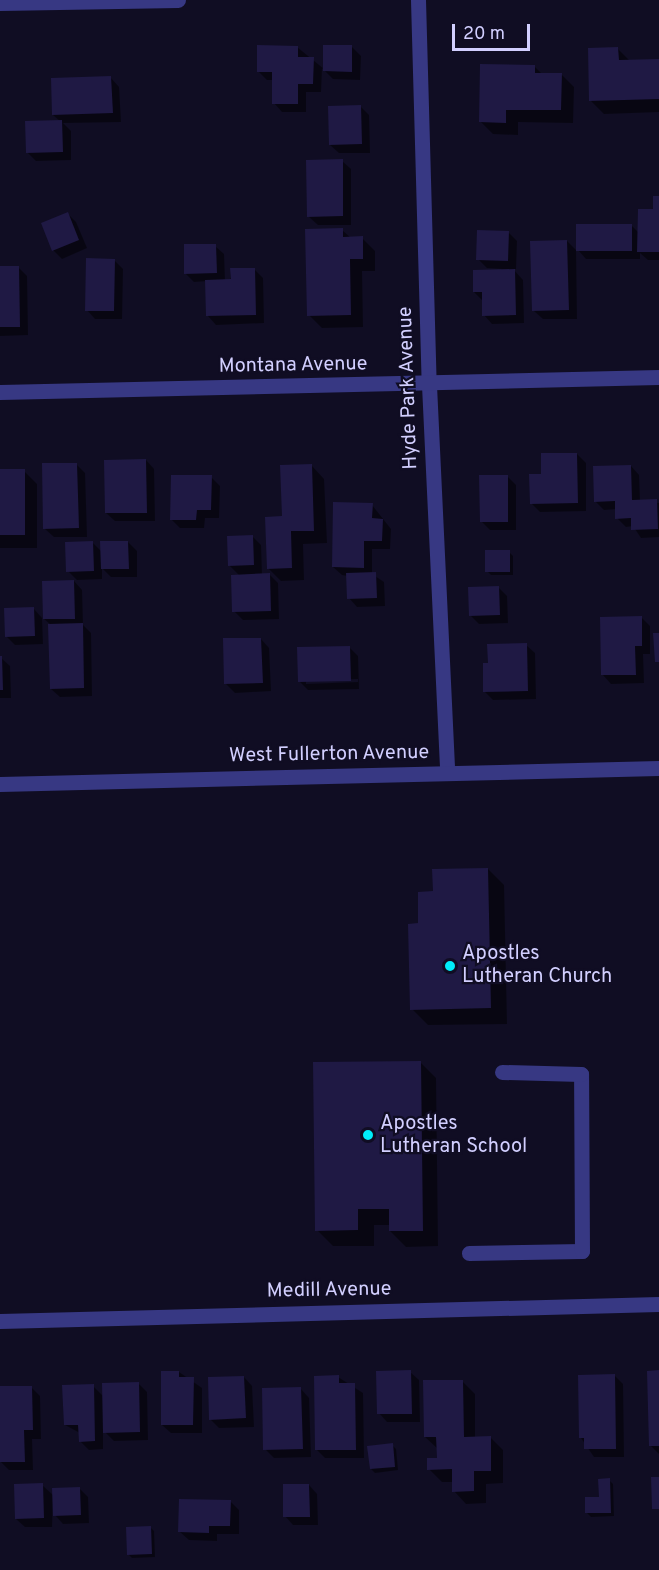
<!DOCTYPE html>
<html>
<head>
<meta charset="utf-8">
<style>
  body { margin:0 }
  #map { position:relative; width:659px; height:1570px; overflow:hidden; background:#100d23; font-family:Overpass,sans-serif }
  div>[style] { position:absolute }
  .shadow>* { inset:0; background:#0007 }
  .building>* { inset:0; background:#1f1944 }
  .minor>* { height:15px; margin:-7.5px; padding:0 7.5px; transform-origin:7.5px; border-radius:7.5px; background:#373883 }
  .dots>* { width:16px; height:16px; translate:-50% -50%; box-sizing:border-box; border:3px solid #100d23; border-radius:50% }
  span { translate:-50% -50%; white-space:nowrap; text-align:center; line-height:1.15; -webkit-text-stroke:4.5px #100d23; paint-order:stroke }
  .street-label { font-size:20px; color:#d2cfff }
  .poi-label { font-size:20px; color:#d2cfff }
  .left { translate:0 -50%; text-align:left }
  .scale { position:absolute; left:452px; top:24px; width:78px; height:27px; box-sizing:border-box; border:3px solid #d2cfff; border-top:0; padding-left:8px; font-size:18px; line-height:21px; white-space:nowrap; color:#d2cfff; -webkit-text-stroke:4px #100d23; paint-order:stroke }
</style>
</head>
<body>
<div id="map">
  <div class="shadow">
    <i style="clip-path:polygon(297px 47px,324px 69px,352px 47px,361px 56px,360px 80px,333px 79px,322px 68px,321px 92px,306px 92px,306px 112px,282px 112px,274px 103px,274px 80px,267px 80px,258px 71px)"></i>
    <i style="clip-path:polygon(617px 48px,631px 62px,659px 61px,659px 112px,604px 114px,591px 101px)"></i>
    <i style="clip-path:polygon(534px 66px,542px 74px,561px 74px,574px 87px,573px 123px,518px 122px,518px 135px,493px 134px,480px 121px)"></i>
    <i style="clip-path:polygon(111px 78px,119px 87px,121px 122px,63px 123px,71px 131px,71px 160px,36px 161px,27px 152px,61px 122px,53px 115px)"></i>
    <i style="clip-path:polygon(360px 106px,369px 115px,370px 153px,339px 153px,330px 145px)"></i>
    <i style="clip-path:polygon(342px 161px,351px 169px,351px 225px,318px 225px,309px 217px)"></i>
    <i style="clip-path:polygon(659px 198px,659px 260px,648px 260px,640px 253px,640px 259px,586px 259px,578px 250px,632px 226px,639px 233px)"></i>
    <i style="clip-path:polygon(67px 213px,76px 222px,87px 248px,62px 259px,53px 250px)"></i>
    <i style="clip-path:polygon(342px 230px,351px 238px,362px 238px,375px 251px,375px 271px,362px 271px,363px 327px,322px 328px,309px 315px)"></i>
    <i style="clip-path:polygon(509px 233px,517px 241px,516px 269px,513px 269px,523px 280px,524px 323px,492px 324px,484px 315px,483px 301px,474px 292px,502px 269px,487px 268px,478px 259px)"></i>
    <i style="clip-path:polygon(567px 241px,576px 250px,577px 319px,543px 319px,534px 311px)"></i>
    <i style="clip-path:polygon(215px 246px,224px 254px,225px 281px,254px 269px,263px 278px,264px 323px,216px 325px,208px 316px,207px 281px,194px 282px,185px 273px)"></i>
    <i style="clip-path:polygon(114px 260px,123px 269px,122px 319px,95px 319px,87px 310px)"></i>
    <i style="clip-path:polygon(0 267px,18px 267px,27px 276px,28px 335px,0 336px)"></i>
    <i style="clip-path:polygon(577px 454px,586px 463px,586px 511px,540px 512px,531px 503px,543px 475px)"></i>
    <i style="clip-path:polygon(146px 460px,154px 469px,155px 521px,115px 521px,106px 513px)"></i>
    <i style="clip-path:polygon(76px 464px,85px 473px,87px 537px,54px 537px,45px 529px)"></i>
    <i style="clip-path:polygon(312px 466px,324px 479px,327px 543px,303px 544px,304px 580px,281px 581px,268px 568px,283px 518px)"></i>
    <i style="clip-path:polygon(631px 466px,639px 475px,640px 501px,659px 503px,659px 537px,641px 538px,633px 526px,626px 527px,617px 518px,617px 509px,604px 510px,595px 501px)"></i>
    <i style="clip-path:polygon(0 471px,24px 471px,37px 484px,37px 548px,0 548px,0 580px)"></i>
    <i style="clip-path:polygon(507px 476px,516px 485px,516px 530px,490px 530px,481px 521px)"></i>
    <i style="clip-path:polygon(211px 477px,220px 486px,219px 518px,205px 518px,204px 528px,180px 528px,171px 519px)"></i>
    <i style="clip-path:polygon(372px 505px,391px 529px,390px 549px,372px 549px,372px 574px,384px 582px,385px 606px,357px 607px,349px 598px,348px 576px,342px 575px,333px 567px)"></i>
    <i style="clip-path:polygon(252px 536px,261px 545px,262px 575px,269px 574px,278px 583px,279px 619px,243px 620px,234px 611px,240px 576px,229px 565px)"></i>
    <i style="clip-path:polygon(92px 542px,102px 552px,128px 542px,137px 551px,137px 577px,111px 577px,102px 568px,102px 579px,77px 580px,68px 571px)"></i>
    <i style="clip-path:polygon(509px 552px,513px 556px,513px 575px,491px 575px,487px 571px)"></i>
    <i style="clip-path:polygon(74px 581px,82px 590px,83px 625px,91px 633px,92px 696px,60px 697px,51px 689px,50px 624px,44px 619px)"></i>
    <i style="clip-path:polygon(498px 587px,507px 596px,508px 623px,479px 624px,470px 615px)"></i>
    <i style="clip-path:polygon(34px 609px,42px 618px,43px 644px,15px 645px,6px 636px)"></i>
    <i style="clip-path:polygon(641px 617px,650px 626px,650px 654px,643px 654px,644px 683px,611px 684px,603px 675px)"></i>
    <i style="clip-path:polygon(261px 639px,269px 648px,271px 691px,235px 693px,226px 684px)"></i>
    <i style="clip-path:polygon(526px 645px,535px 653px,536px 699px,493px 700px,485px 692px)"></i>
    <i style="clip-path:polygon(evenodd,349px 647px,358px 656px,359px 689px,308px 690px,300px 682px,349px 647px,358px 679px,358px 682px,306px 684px,306px 681px,358px 679px)"></i>
    <i style="clip-path:polygon(0 657px,10px 666px,11px 698px,0 698px)"></i>
    <i style="clip-path:polygon(488px 869px,504px 885px,507px 1024px,428px 1025px,412px 1009px,420px 925px,434px 893px)"></i>
    <i style="clip-path:polygon(420px 1062px,436px 1078px,438px 1246px,406px 1247px,390px 1231px,390px 1225px,374px 1225px,374px 1246px,333px 1246px,317px 1230px)"></i>
    <i style="clip-path:polygon(179px 1372px,202px 1388px,202px 1433px,171px 1433px,162px 1425px)"></i>
    <i style="clip-path:polygon(410px 1372px,419px 1380px,420px 1422px,387px 1422px,379px 1413px)"></i>
    <i style="clip-path:polygon(659px 1372px,659px 1454px,650px 1445px)"></i>
    <i style="clip-path:polygon(615px 1376px,623px 1384px,624px 1457px,594px 1457px,581px 1438px)"></i>
    <i style="clip-path:polygon(244px 1377px,252px 1386px,254px 1427px,219px 1428px,210px 1419px)"></i>
    <i style="clip-path:polygon(338px 1377px,363px 1393px,364px 1458px,325px 1458px,317px 1450px)"></i>
    <i style="clip-path:polygon(462px 1381px,475px 1394px,475px 1438px,490px 1437px,503px 1450px,503px 1483px,486px 1484px,486px 1503px,466px 1504px,454px 1491px,454px 1482px,442px 1482px,429px 1469px,438px 1460px,438px 1449px,425px 1437px)"></i>
    <i style="clip-path:polygon(138px 1383px,147px 1392px,148px 1440px,114px 1441px,103px 1430px,103px 1449px,89px 1450px,80px 1441px,80px 1433px,65px 1425px,93px 1386px,104px 1397px)"></i>
    <i style="clip-path:polygon(31px 1387px,40px 1396px,41px 1439px,32px 1439px,33px 1470px,9px 1470px,0 1461px,0 1388px)"></i>
    <i style="clip-path:polygon(301px 1389px,309px 1398px,311px 1457px,274px 1458px,265px 1449px)"></i>
    <i style="clip-path:polygon(392px 1445px,396px 1449px,398px 1470px,375px 1473px,371px 1469px)"></i>
    <i style="clip-path:polygon(609px 1480px,613px 1484px,614px 1516px,591px 1517px,587px 1513px,601px 1498px)"></i>
    <i style="clip-path:polygon(42px 1485px,53px 1495px,52px 1527px,25px 1527px,16px 1519px)"></i>
    <i style="clip-path:polygon(309px 1485px,317px 1494px,318px 1525px,293px 1525px,285px 1516px)"></i>
    <i style="clip-path:polygon(79px 1488px,88px 1497px,89px 1523px,63px 1524px,55px 1515px)"></i>
    <i style="clip-path:polygon(230px 1501px,239px 1510px,239px 1534px,217px 1534px,217px 1541px,189px 1540px,180px 1532px)"></i>
    <i style="clip-path:polygon(150px 1527px,154px 1531px,155px 1557px,132px 1558px,128px 1554px)"></i>
  </div>
  <div class="building">
    <i style="clip-path:polygon(257px 45px,298px 46px,298px 57px,314px 57px,313px 84px,298px 84px,298px 104px,272px 104px,272px 72px,257px 72px)"></i>
    <i style="clip-path:polygon(323px 45px,352px 45px,352px 72px,323px 71px)"></i>
    <i style="clip-path:polygon(618px 47px,619px 60px,659px 59px,659px 99px,589px 101px,588px 48px)"></i>
    <i style="clip-path:polygon(480px 64px,535px 65px,535px 73px,562px 73px,561px 110px,506px 110px,506px 123px,479px 122px)"></i>
    <i style="clip-path:polygon(111px 76px,113px 113px,52px 115px,51px 78px)"></i>
    <i style="clip-path:polygon(361px 105px,362px 144px,329px 145px,328px 106px)"></i>
    <i style="clip-path:polygon(62px 120px,63px 152px,26px 153px,25px 121px)"></i>
    <i style="clip-path:polygon(343px 159px,343px 216px,307px 217px,306px 160px)"></i>
    <i style="clip-path:polygon(653px 196px,659px 196px,659px 252px,637px 252px,638px 209px,653px 209px)"></i>
    <i style="clip-path:polygon(68px 212px,79px 240px,52px 251px,41px 223px)"></i>
    <i style="clip-path:polygon(576px 224px,632px 224px,632px 251px,576px 251px)"></i>
    <i style="clip-path:polygon(343px 228px,343px 237px,363px 236px,363px 259px,350px 259px,351px 315px,307px 316px,305px 229px)"></i>
    <i style="clip-path:polygon(477px 230px,509px 231px,508px 261px,476px 260px)"></i>
    <i style="clip-path:polygon(567px 240px,569px 310px,532px 311px,530px 241px)"></i>
    <i style="clip-path:polygon(184px 244px,216px 244px,217px 273px,184px 274px)"></i>
    <i style="clip-path:polygon(86px 258px,115px 259px,114px 311px,85px 311px)"></i>
    <i style="clip-path:polygon(0 266px,19px 266px,20px 327px,0 327px)"></i>
    <i style="clip-path:polygon(230px 268px,255px 268px,256px 315px,206px 316px,205px 280px,231px 279px)"></i>
    <i style="clip-path:polygon(515px 269px,516px 315px,482px 316px,482px 292px,473px 292px,473px 270px)"></i>
    <i style="clip-path:polygon(541px 453px,577px 453px,578px 503px,530px 504px,529px 474px,541px 474px)"></i>
    <i style="clip-path:polygon(146px 459px,147px 513px,105px 513px,104px 460px)"></i>
    <i style="clip-path:polygon(42px 463px,77px 463px,79px 528px,43px 529px)"></i>
    <i style="clip-path:polygon(312px 464px,314px 531px,291px 531px,292px 568px,267px 569px,265px 517px,282px 516px,280px 465px)"></i>
    <i style="clip-path:polygon(631px 465px,632px 500px,657px 499px,658px 529px,631px 530px,631px 518px,615px 519px,615px 501px,594px 502px,593px 466px)"></i>
    <i style="clip-path:polygon(0 469px,25px 469px,25px 535px,0 535px)"></i>
    <i style="clip-path:polygon(171px 475px,212px 475px,211px 510px,197px 510px,196px 520px,170px 520px)"></i>
    <i style="clip-path:polygon(479px 475px,508px 475px,508px 522px,480px 522px)"></i>
    <i style="clip-path:polygon(333px 502px,373px 503px,372px 518px,383px 519px,382px 541px,364px 541px,364px 568px,332px 567px)"></i>
    <i style="clip-path:polygon(253px 535px,254px 565px,228px 566px,227px 536px)"></i>
    <i style="clip-path:polygon(93px 541px,94px 571px,66px 572px,65px 542px)"></i>
    <i style="clip-path:polygon(100px 541px,128px 541px,129px 569px,101px 569px)"></i>
    <i style="clip-path:polygon(485px 550px,510px 550px,510px 572px,485px 572px)"></i>
    <i style="clip-path:polygon(376px 572px,377px 598px,347px 599px,346px 573px)"></i>
    <i style="clip-path:polygon(270px 573px,271px 611px,232px 612px,231px 575px)"></i>
    <i style="clip-path:polygon(74px 580px,75px 619px,43px 619px,42px 581px)"></i>
    <i style="clip-path:polygon(499px 586px,500px 615px,469px 616px,468px 587px)"></i>
    <i style="clip-path:polygon(34px 607px,35px 636px,5px 637px,4px 608px)"></i>
    <i style="clip-path:polygon(642px 616px,642px 646px,635px 646px,636px 675px,601px 675px,600px 617px)"></i>
    <i style="clip-path:polygon(83px 623px,84px 688px,50px 689px,48px 624px)"></i>
    <i style="clip-path:polygon(653px 633px,659px 633px,659px 662px,655px 662px)"></i>
    <i style="clip-path:polygon(223px 638px,261px 638px,263px 683px,224px 684px)"></i>
    <i style="clip-path:polygon(527px 643px,528px 691px,483px 692px,483px 663px,488px 663px,487px 644px)"></i>
    <i style="clip-path:polygon(350px 646px,351px 681px,298px 682px,297px 647px)"></i>
    <i style="clip-path:polygon(0 656px,2px 656px,3px 690px,0 690px)"></i>
    <i style="clip-path:polygon(488px 868px,491px 1008px,410px 1010px,408px 924px,418px 923px,418px 892px,433px 891px,432px 869px)"></i>
    <i style="clip-path:polygon(421px 1061px,423px 1231px,389px 1231px,389px 1209px,358px 1209px,358px 1230px,315px 1231px,313px 1062px)"></i>
    <i style="clip-path:polygon(411px 1370px,412px 1414px,377px 1414px,376px 1371px)"></i>
    <i style="clip-path:polygon(659px 1370px,659px 1446px,649px 1446px,647px 1371px)"></i>
    <i style="clip-path:polygon(161px 1371px,179px 1371px,179px 1377px,194px 1377px,193px 1425px,161px 1425px)"></i>
    <i style="clip-path:polygon(615px 1374px,616px 1449px,584px 1449px,584px 1438px,579px 1438px,578px 1375px)"></i>
    <i style="clip-path:polygon(339px 1375px,339px 1383px,355px 1383px,356px 1450px,315px 1450px,314px 1376px)"></i>
    <i style="clip-path:polygon(244px 1376px,246px 1418px,209px 1420px,208px 1377px)"></i>
    <i style="clip-path:polygon(423px 1380px,463px 1380px,464px 1437px,491px 1436px,491px 1471px,474px 1471px,474px 1491px,452px 1492px,452px 1469px,427px 1470px,427px 1458px,437px 1458px,436px 1437px,424px 1437px)"></i>
    <i style="clip-path:polygon(139px 1382px,140px 1432px,103px 1433px,102px 1383px)"></i>
    <i style="clip-path:polygon(94px 1384px,95px 1441px,79px 1442px,78px 1425px,64px 1425px,62px 1385px)"></i>
    <i style="clip-path:polygon(0 1386px,32px 1386px,33px 1430px,24px 1430px,25px 1462px,0 1462px)"></i>
    <i style="clip-path:polygon(301px 1387px,303px 1449px,263px 1450px,262px 1388px)"></i>
    <i style="clip-path:polygon(393px 1443px,395px 1467px,370px 1469px,367px 1446px)"></i>
    <i style="clip-path:polygon(651px 1477px,659px 1477px,659px 1509px,652px 1509px)"></i>
    <i style="clip-path:polygon(610px 1478px,611px 1513px,585px 1513px,585px 1497px,599px 1497px,598px 1479px)"></i>
    <i style="clip-path:polygon(43px 1483px,44px 1518px,15px 1519px,14px 1484px)"></i>
    <i style="clip-path:polygon(283px 1484px,309px 1484px,310px 1517px,283px 1517px)"></i>
    <i style="clip-path:polygon(80px 1487px,81px 1515px,53px 1516px,52px 1488px)"></i>
    <i style="clip-path:polygon(179px 1499px,231px 1500px,230px 1526px,209px 1526px,209px 1533px,178px 1532px)"></i>
    <i style="clip-path:polygon(151px 1526px,152px 1554px,127px 1555px,126px 1527px)"></i>
  </div>
  <div class="minor">
    <i style="left:418px;top:0;width:385px;rotate:88.4deg"></i>
    <i style="left:429px;top:385px;width:388px;rotate:87.3deg"></i>
    <i style="left:0;top:3px;width:178px;rotate:-1deg"></i>
    <i style="left:0;top:392px;width:659px;rotate:-1.3deg"></i>
    <i style="left:0;top:784px;width:659px;rotate:-1.39deg"></i>
    <i style="left:469px;top:1253px;width:113px;rotate:-1deg"></i>
    <i style="left:582px;top:1251px;width:177px;rotate:-90.3deg"></i>
    <i style="left:581px;top:1074px;width:79px;rotate:-178.5deg"></i>
    <i style="left:0;top:1321px;width:659px;rotate:-1.48deg"></i>
  </div>
  <div class="dots">
    <i style="left:450px;top:966px;background:#00edfa"></i>
    <i style="left:368px;top:1135px;background:#00edfa"></i>
  </div>
  <div class="street-label">
    <span style="left:293px;top:366px;rotate:-1deg">Montana Avenue</span>
    <span style="left:409px;top:388px;rotate:-92deg">Hyde Park Avenue</span>
    <span style="left:329px;top:755px;rotate:-1deg">West Fullerton Avenue</span>
    <span style="left:329px;top:1291px;rotate:-1deg">Medill Avenue</span>
  </div>
  <div class="poi-label">
    <span class="left" style="left:462px;top:966px">Apostles<br>Lutheran Church</span>
    <span class="left" style="left:380px;top:1136px">Apostles<br>Lutheran School</span>
  </div>
  <div class="scale">20 m</div>
</div>
</body>
</html>
